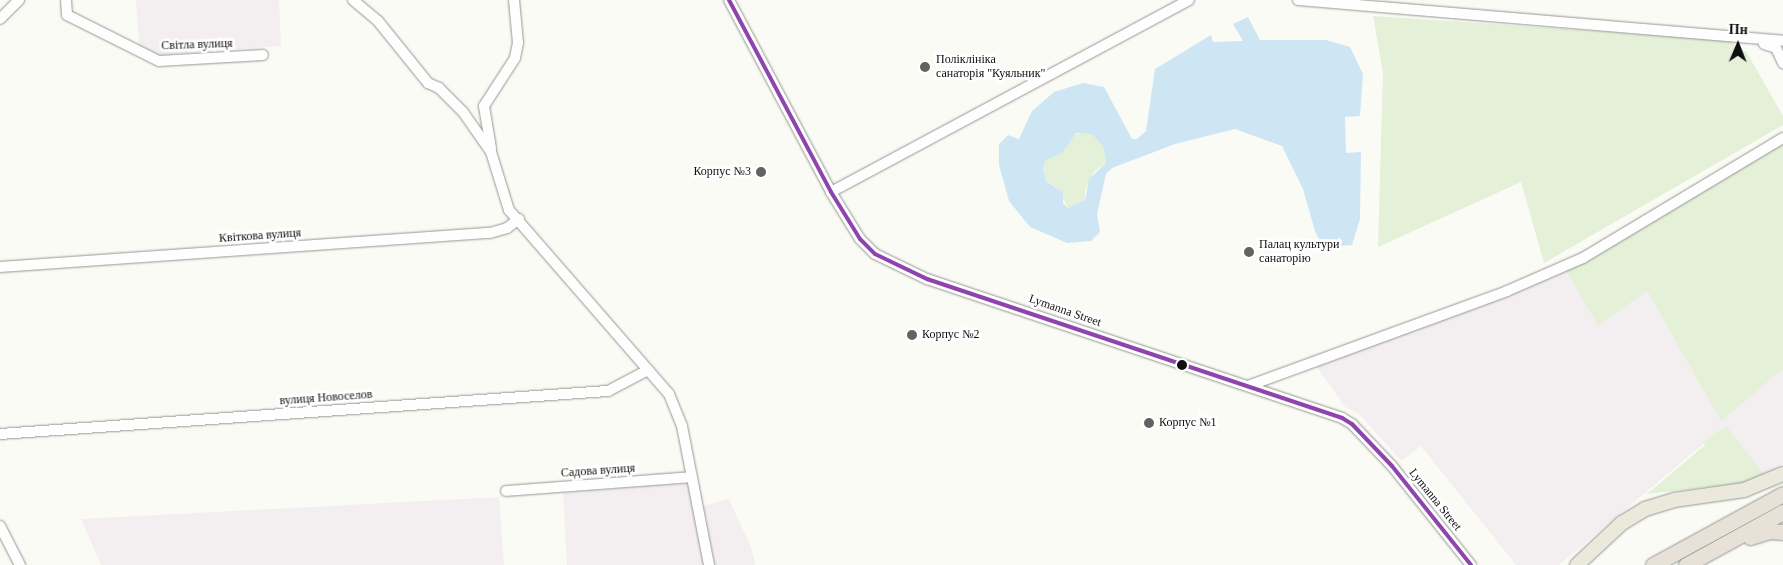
<!DOCTYPE html>
<html>
<head>
<meta charset="utf-8">
<style>
  body { margin:0 }
  #map { position:relative; width:1783px; height:565px; overflow:hidden; background:#fbfbf6; font-family:"Times New Roman",serif }
  div>[style] { position:absolute }
  .industrial>* { inset:0; background:#f3eff1 }
  .green>* { inset:0; background:#e4f0d7 }
  .water>* { inset:0; background:#cee5f4 }
  .roads { filter:drop-shadow(0 0 1px #959593) drop-shadow(0 0 1px #959593) }
  .minor>* { height:10px; margin:-5px; padding:0 5px; transform-origin:5px; border-radius:5px; background:#fefefe }
  .major>* { height:14px; margin:-7px; padding:0 7px; transform-origin:7px; border-radius:7px; background:#ebe8dc }
  .highway>* { height:15px; margin:-7.5px; padding:0 7.5px; transform-origin:7.5px; border-radius:7.5px; background:#e8e1d8 }
  .bus-1>* { height:4px; margin:-2px; padding:0 2px; transform-origin:2px; border-radius:2px; background:#8e44ad }
  .dots>* { width:14px; height:14px; translate:-50% -50%; box-sizing:border-box; border:2px solid #fff; border-radius:50% }
  span { translate:-50% -50%; white-space:nowrap; text-align:center; line-height:1.15; -webkit-text-stroke:5px #fff; paint-order:stroke }
  .street-label { font-size:12px; color:#0f0f0f }
  .poi-label { font-size:12px; color:#0f0f0f }
  .left { translate:0 -50%; text-align:left }
  .right { translate:-100% -50%; text-align:right }
  .north { position:absolute; left:1713px; top:20px; width:50px; height:50px; -webkit-text-stroke:4px #fff; paint-order:stroke; rotate:1deg; font-size:14px; font-weight:700; line-height:20px; text-align:center; color:#0f0f0f }
  .north::after { content:''; display:block; margin:auto; width:18px; height:22px; background:#0f0f0f; clip-path:polygon(50% 0,100% 100%,50% 72%,0 100%) }
</style>
</head>
<body>
<div id="map">
  <div class="industrial">
    <i style="clip-path:polygon(136px 0,279px 0,281px 46px,156px 55px,139px 46px)"></i>
    <i style="clip-path:polygon(1566px 270px,1647px 291px,1721px 420px,1783px 369px,1783px 464px,1765px 475px,1725px 426px,1559px 565px,1516px 565px,1421px 446px,1401px 461px,1359px 414px,1345px 407px,1317px 367px)"></i>
    <i style="clip-path:polygon(689px 483px,704px 565px,567px 565px,563px 493px)"></i>
    <i style="clip-path:polygon(499px 497px,504px 565px,101px 565px,81px 519px)"></i>
    <i style="clip-path:polygon(729px 499px,751px 547px,755px 565px,715px 565px,704px 506px)"></i>
  </div>
  <div class="green">
    <i style="clip-path:polygon(1373px 16px,1728px 40px,1747px 53px,1783px 116px,1783px 125px,1544px 263px,1521px 182px,1378px 247px,1383px 73px)"></i>
    <i style="clip-path:polygon(1081px 133px,1092px 134px,1103px 147px,1106px 163px,1094px 172px,1085px 190px,1085px 200px,1068px 208px,1058px 188px,1046px 181px,1043px 168px,1046px 160px,1062px 153px,1073px 135px)"></i>
    <i style="clip-path:polygon(1783px 142px,1783px 369px,1721px 421px,1647px 291px,1598px 326px,1566px 270px)"></i>
    <i style="clip-path:polygon(1726px 426px,1765px 475px,1743px 483px,1647px 494px,1705px 445px,1703px 442px)"></i>
  </div>
  <div class="water">
    <i style="clip-path:polygon(evenodd,1248px 17px,1260px 40px,1326px 40px,1350px 47px,1363px 74px,1360px 116px,1345px 117px,1346px 153px,1361px 152px,1360px 219px,1352px 245px,1323px 247px,1315px 231px,1303px 189px,1282px 146px,1235px 129px,1175px 144px,1112px 168px,1106px 174px,1097px 214px,1100px 232px,1091px 241px,1067px 243px,1030px 227px,1009px 201px,999px 165px,999px 144px,1008px 135px,1019px 139px,1032px 111px,1054px 92px,1083px 83px,1104px 87px,1132px 139px,1137px 139px,1146px 131px,1155px 69px,1211px 35px,1213px 42px,1243px 41px,1233px 24px,1248px 17px,1076px 133px,1092px 134px,1103px 147px,1106px 163px,1089px 179px,1085px 200px,1068px 208px,1063px 203px,1063px 192px,1046px 181px,1043px 168px,1046px 160px,1062px 153px,1076px 133px)"></i>
  </div>
  <div class="roads">
    <div class="minor">
      <i style="left:66px;top:0;width:15px;rotate:86deg"></i>
      <i style="left:67px;top:15px;width:103px;rotate:26.6deg"></i>
      <i style="left:159px;top:61px;width:104px;rotate:-3.3deg"></i>
      <i style="left:353px;top:0;width:33px;rotate:40deg"></i>
      <i style="left:378px;top:21px;width:80px;rotate:51.1deg"></i>
      <i style="left:428px;top:83px;width:12px;rotate:24deg"></i>
      <i style="left:439px;top:88px;width:34px;rotate:45deg"></i>
      <i style="left:463px;top:112px;width:49px;rotate:55deg"></i>
      <i style="left:491px;top:152px;width:61px;rotate:72.8deg"></i>
      <i style="left:509px;top:210px;width:244px;rotate:49deg"></i>
      <i style="left:669px;top:394px;width:35px;rotate:68deg"></i>
      <i style="left:682px;top:426px;width:142px;rotate:79deg"></i>
      <i style="left:729px;top:0;width:217px;rotate:62deg"></i>
      <i style="left:831px;top:192px;width:55px;rotate:58.3deg"></i>
      <i style="left:860px;top:239px;width:21px;rotate:45deg"></i>
      <i style="left:875px;top:254px;width:58px;rotate:25.7deg"></i>
      <i style="left:927px;top:279px;width:438px;rotate:18.5deg"></i>
      <i style="left:1342px;top:418px;width:12px;rotate:31deg"></i>
      <i style="left:1352px;top:424px;width:58px;rotate:46.4deg"></i>
      <i style="left:1392px;top:466px;width:127px;rotate:51.4deg"></i>
      <i style="left:1298px;top:0;width:487px;rotate:4.8deg"></i>
      <i style="left:0;top:19px;width:27px;rotate:-45deg"></i>
      <i style="left:1764px;top:44px;width:13px;rotate:18deg"></i>
      <i style="left:1776px;top:48px;width:17px;rotate:65deg"></i>
      <i style="left:491px;top:148px;width:43px;rotate:-99.5deg"></i>
      <i style="left:484px;top:106px;width:57px;rotate:-57.1deg"></i>
      <i style="left:515px;top:58px;width:15px;rotate:-79deg"></i>
      <i style="left:518px;top:43px;width:43px;rotate:-95.3deg"></i>
      <i style="left:831px;top:192px;width:406px;rotate:-28.2deg"></i>
      <i style="left:0;top:267px;width:491px;rotate:-4deg"></i>
      <i style="left:490px;top:233px;width:18px;rotate:-16deg"></i>
      <i style="left:507px;top:228px;width:15px;rotate:-37deg"></i>
      <i style="left:1248px;top:386px;width:276px;rotate:-20.1deg"></i>
      <i style="left:1507px;top:291px;width:83px;rotate:-23.5deg"></i>
      <i style="left:1583px;top:258px;width:233px;rotate:-31deg"></i>
      <i style="left:0;top:434px;width:610px;rotate:-4.05deg"></i>
      <i style="left:608px;top:391px;width:45px;rotate:-27.7deg"></i>
      <i style="left:506px;top:491px;width:186px;rotate:-4.3deg"></i>
      <i style="left:0;top:526px;width:44px;rotate:62.9deg"></i>
    </div>
    <div class="major">
      <i style="left:1577px;top:565px;width:62px;rotate:-43deg"></i>
      <i style="left:1622px;top:523px;width:27px;rotate:-31deg"></i>
      <i style="left:1645px;top:509px;width:30px;rotate:-17deg"></i>
      <i style="left:1674px;top:500px;width:71px;rotate:-8.1deg"></i>
      <i style="left:1744px;top:490px;width:42px;rotate:-22.3deg"></i>
    </div>
    <div class="highway">
      <i style="left:1750px;top:537px;width:21px;rotate:-17deg"></i>
      <i style="left:1770px;top:531px;width:13px;rotate:4deg"></i>
      <i style="left:1653px;top:565px;width:148px;rotate:-28.6deg"></i>
      <i style="left:1686px;top:565px;width:111px;rotate:-28.7deg"></i>
    </div>
  </div>
  <div class="bus-1">
    <i style="left:729px;top:0;width:217px;rotate:62deg"></i>
    <i style="left:831px;top:192px;width:55px;rotate:58.3deg"></i>
    <i style="left:860px;top:239px;width:21px;rotate:45deg"></i>
    <i style="left:875px;top:254px;width:58px;rotate:25.7deg"></i>
    <i style="left:927px;top:279px;width:438px;rotate:18.5deg"></i>
    <i style="left:1342px;top:418px;width:12px;rotate:31deg"></i>
    <i style="left:1352px;top:424px;width:58px;rotate:46.4deg"></i>
    <i style="left:1392px;top:466px;width:127px;rotate:51.4deg"></i>
  </div>
  <div class="dots">
    <i style="left:925px;top:67px;background:#626260"></i>
    <i style="left:761px;top:172px;background:#626260"></i>
    <i style="left:1249px;top:252px;background:#626260"></i>
    <i style="left:912px;top:335px;background:#626260"></i>
    <i style="left:1182px;top:365px;background:#0f0f0f"></i>
    <i style="left:1149px;top:423px;background:#626260"></i>
  </div>
  <div class="street-label">
    <span style="left:197px;top:45px;rotate:-2deg">Світла вулиця</span>
    <span style="left:260px;top:236px;rotate:-4deg">Квіткова вулиця</span>
    <span style="left:1065px;top:311px;rotate:19deg">Lymanna Street</span>
    <span style="left:326px;top:398px;rotate:-4deg">вулиця Новоселов</span>
    <span style="left:598px;top:471px;rotate:-4deg">Садова вулиця</span>
    <span style="left:1435px;top:500px;rotate:51deg">Lymanna Street</span>
  </div>
  <div class="poi-label">
    <span class="left" style="left:936px;top:67px">Поліклініка<br>санаторія "Куяльник"</span>
    <span class="right" style="left:751px;top:172px">Корпус №3</span>
    <span class="left" style="left:1259px;top:252px">Палац культури<br>санаторію</span>
    <span class="left" style="left:922px;top:335px">Корпус №2</span>
    <span class="left" style="left:1159px;top:423px">Корпус №1</span>
  </div>
  <div class="north">Пн</div>
</div>
</body>
</html>
